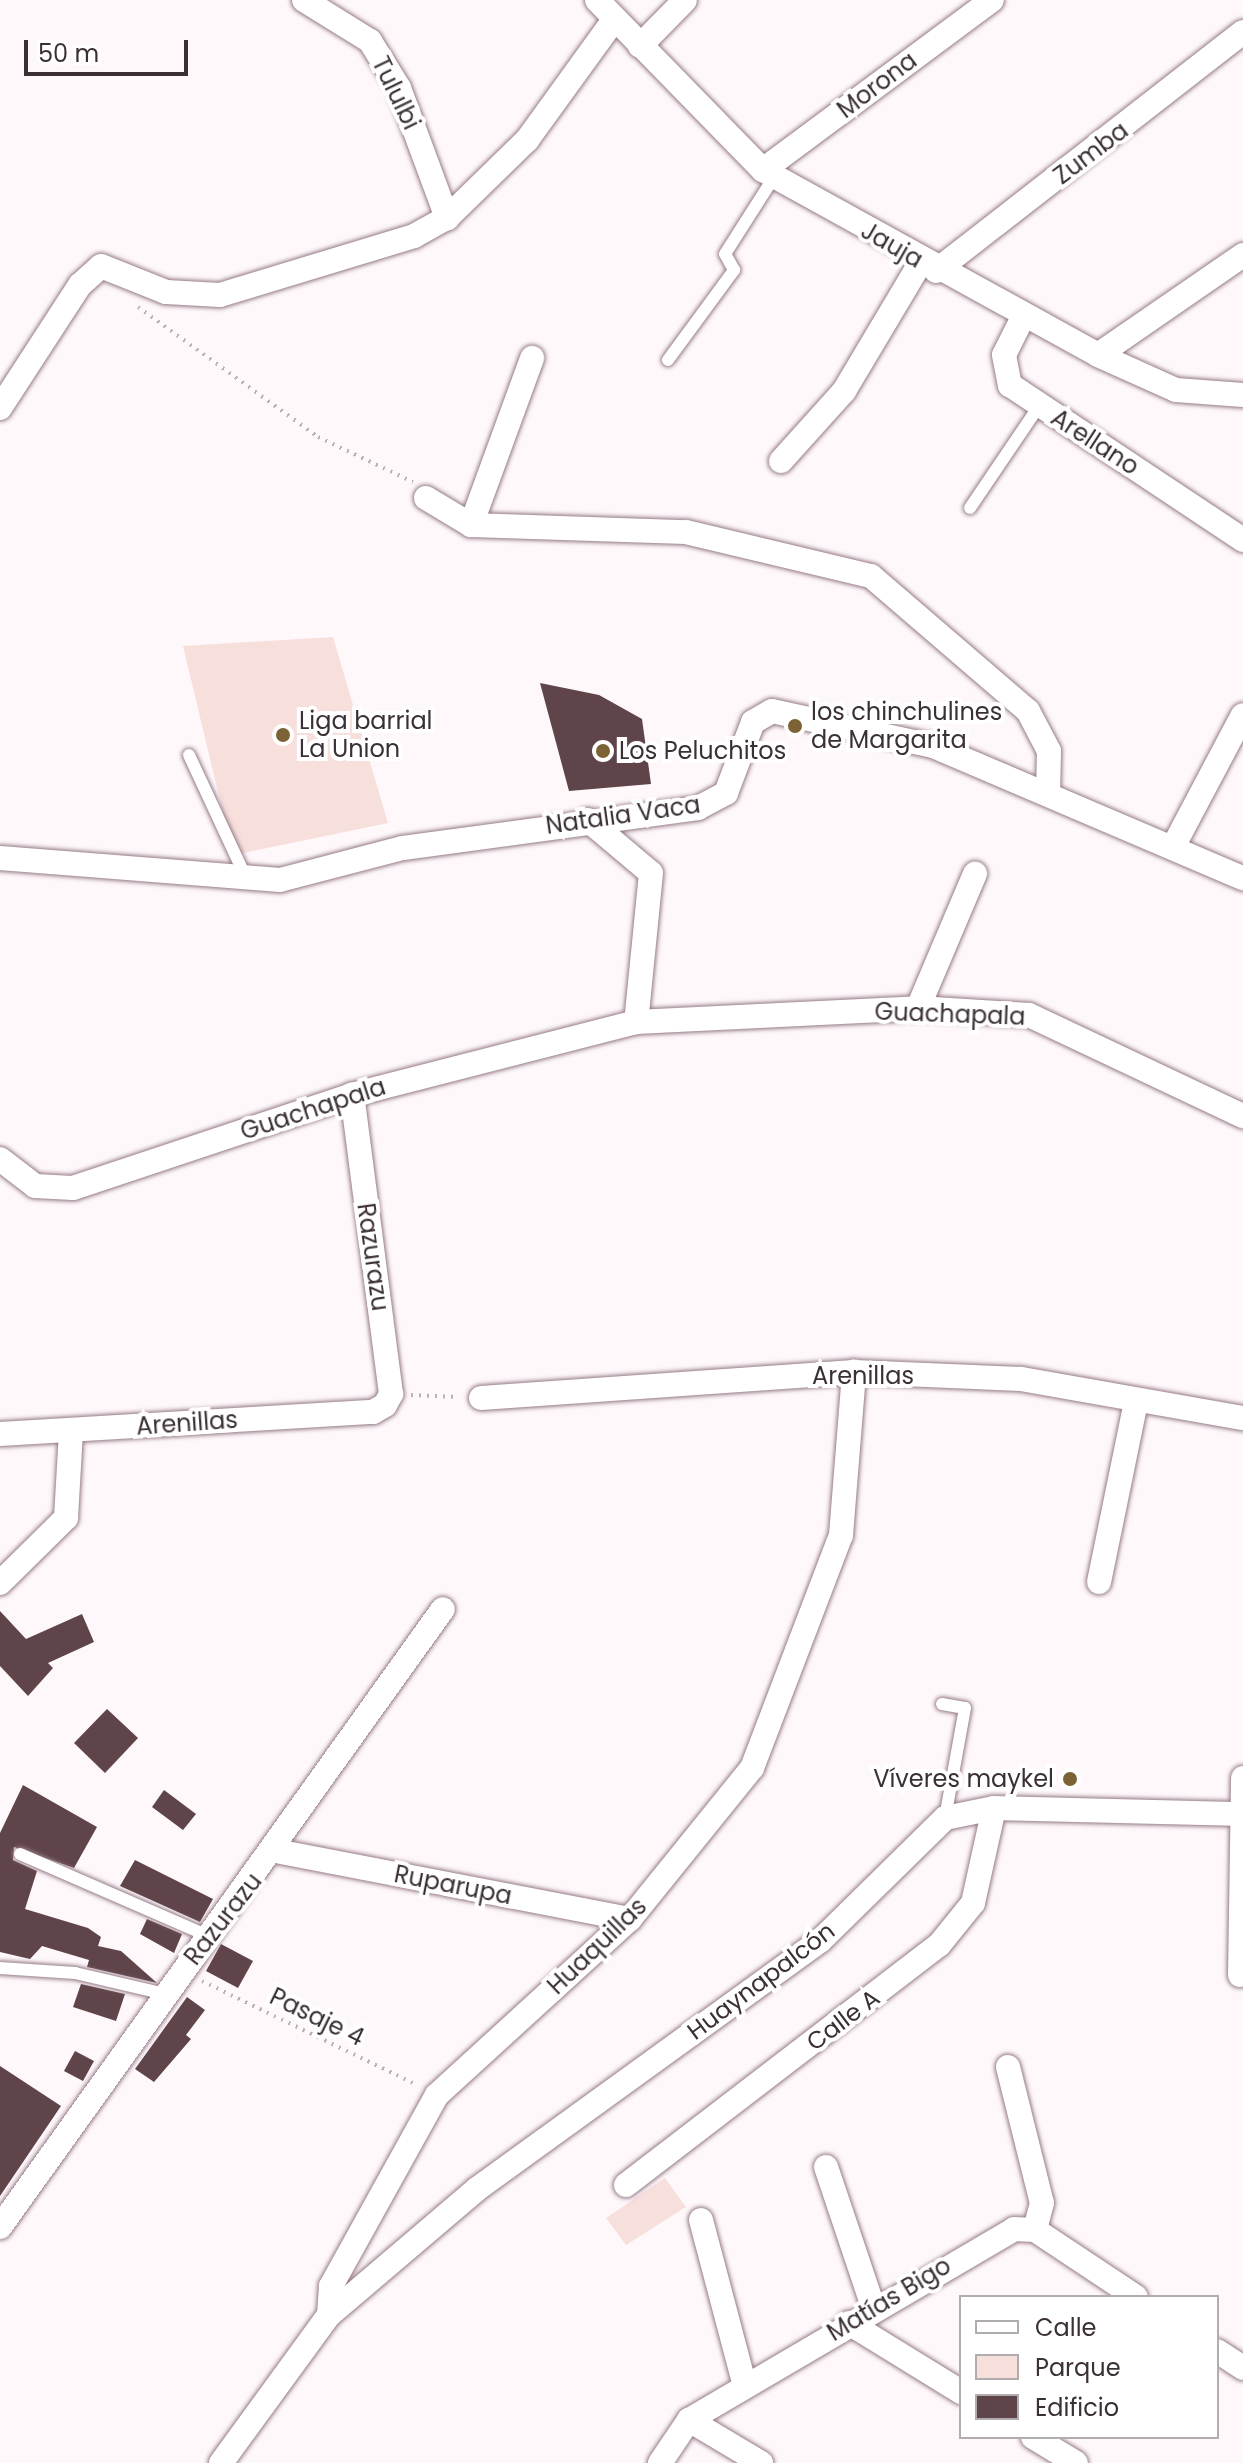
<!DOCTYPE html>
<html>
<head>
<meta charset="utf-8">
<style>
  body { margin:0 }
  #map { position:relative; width:1243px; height:2463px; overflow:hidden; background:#fef8fb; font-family:Poppins,sans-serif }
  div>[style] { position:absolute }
  .green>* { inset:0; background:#f7dfdc }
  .building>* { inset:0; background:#5f4449 }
  .path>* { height:4px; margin-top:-2px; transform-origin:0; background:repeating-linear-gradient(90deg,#bab2b6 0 2px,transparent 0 8px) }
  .roads { filter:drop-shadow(0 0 2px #967b87) drop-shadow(0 0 2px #967b87) }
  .service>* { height:12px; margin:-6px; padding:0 6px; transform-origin:6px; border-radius:6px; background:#fff }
  .minor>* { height:24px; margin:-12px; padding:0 12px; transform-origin:12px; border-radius:12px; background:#fff }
  .dots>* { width:22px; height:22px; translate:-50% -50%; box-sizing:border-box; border:4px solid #fff; border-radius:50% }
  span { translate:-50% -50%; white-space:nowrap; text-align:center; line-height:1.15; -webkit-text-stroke:8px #fff; paint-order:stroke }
  .street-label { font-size:24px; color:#3b3035 }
  .poi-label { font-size:24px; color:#3b3035 }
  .left { translate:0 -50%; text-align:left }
  .right { translate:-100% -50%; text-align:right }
  .legend { position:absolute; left:959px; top:2295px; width:260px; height:144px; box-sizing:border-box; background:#fff; border:2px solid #b1acae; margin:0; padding:10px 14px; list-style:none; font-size:24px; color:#3b3035 }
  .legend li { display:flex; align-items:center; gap:16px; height:40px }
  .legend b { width:40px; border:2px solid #b1acae }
  .scale { position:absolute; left:24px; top:40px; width:164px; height:36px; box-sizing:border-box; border:4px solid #3b3035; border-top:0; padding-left:10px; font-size:24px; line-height:28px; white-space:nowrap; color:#3b3035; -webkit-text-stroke:6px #fff; paint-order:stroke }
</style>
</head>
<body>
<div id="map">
  <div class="green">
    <i style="clip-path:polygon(333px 637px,388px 823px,233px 855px,183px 646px)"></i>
    <i style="clip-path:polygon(665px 2178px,686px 2207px,626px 2245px,606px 2218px)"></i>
  </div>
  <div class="building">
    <i style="clip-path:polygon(540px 683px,599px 695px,642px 719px,651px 784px,569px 791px)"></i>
    <i style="clip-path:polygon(0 1611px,26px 1639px,82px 1614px,94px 1642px,48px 1663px,53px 1668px,28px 1696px,0 1666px)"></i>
    <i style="clip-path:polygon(107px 1709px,138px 1738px,105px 1773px,74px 1743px)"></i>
    <i style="clip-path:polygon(23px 1785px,97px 1827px,74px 1868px,14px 1847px,13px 1860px,37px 1871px,25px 1909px,88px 1928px,101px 1937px,98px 1946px,121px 1951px,157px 1983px,87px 1967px,89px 1960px,42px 1946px,30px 1959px,0 1952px,0 1833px)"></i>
    <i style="clip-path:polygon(164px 1790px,196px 1814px,183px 1830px,152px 1807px)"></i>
    <i style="clip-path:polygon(135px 1860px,213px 1899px,200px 1922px,120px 1886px)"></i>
    <i style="clip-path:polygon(147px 1919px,182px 1934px,174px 1953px,140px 1934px)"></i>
    <i style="clip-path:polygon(221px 1944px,253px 1961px,238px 1988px,206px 1971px)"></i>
    <i style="clip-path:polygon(81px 1984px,125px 1994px,116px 2021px,73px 2007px)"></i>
    <i style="clip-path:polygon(187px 1997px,205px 2010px,186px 2035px,191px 2039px,154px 2082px,135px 2069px)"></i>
    <i style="clip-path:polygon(75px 2051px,94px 2061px,83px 2081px,64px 2071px)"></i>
    <i style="clip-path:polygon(0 2066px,61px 2106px,0 2196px)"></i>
  </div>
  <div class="path">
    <i style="left:138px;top:307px;width:222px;rotate:35.8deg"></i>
    <i style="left:318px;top:437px;width:105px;rotate:25.3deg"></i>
    <i style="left:411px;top:1395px;width:47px;rotate:2.4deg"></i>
    <i style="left:202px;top:1981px;width:239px;rotate:25.8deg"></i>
  </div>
  <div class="roads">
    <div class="service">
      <i style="left:668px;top:360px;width:112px;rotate:-53.7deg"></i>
      <i style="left:734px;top:270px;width:18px;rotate:-119deg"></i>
      <i style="left:725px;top:254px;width:91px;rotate:-57.5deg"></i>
      <i style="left:970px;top:508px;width:123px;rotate:-55.9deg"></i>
      <i style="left:189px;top:755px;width:136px;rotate:65.1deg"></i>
      <i style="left:942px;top:1704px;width:23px;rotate:10deg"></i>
      <i style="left:965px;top:1708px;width:112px;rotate:100.3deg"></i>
      <i style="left:20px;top:1854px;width:206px;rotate:23.5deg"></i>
      <i style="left:0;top:1968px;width:75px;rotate:3.8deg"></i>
      <i style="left:75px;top:1973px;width:92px;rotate:13.1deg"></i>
    </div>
    <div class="minor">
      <i style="left:304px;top:0;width:78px;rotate:31.8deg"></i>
      <i style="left:370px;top:41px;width:55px;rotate:58.3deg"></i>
      <i style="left:399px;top:88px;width:139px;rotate:69.7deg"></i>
      <i style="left:597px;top:0;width:238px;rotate:45.7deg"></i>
      <i style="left:763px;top:170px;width:383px;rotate:28.9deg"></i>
      <i style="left:1098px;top:355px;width:85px;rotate:24.2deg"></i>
      <i style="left:1176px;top:390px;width:67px;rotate:4.3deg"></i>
      <i style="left:640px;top:46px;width:64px;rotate:-45.6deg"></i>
      <i style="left:763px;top:170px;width:285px;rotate:-36.6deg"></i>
      <i style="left:936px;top:271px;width:389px;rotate:-37.9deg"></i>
      <i style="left:1023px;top:317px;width:42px;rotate:116.6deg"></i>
      <i style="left:1004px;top:355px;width:31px;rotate:79deg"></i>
      <i style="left:1010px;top:385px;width:280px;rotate:33.6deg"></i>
      <i style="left:1098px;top:355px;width:176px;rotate:-34.6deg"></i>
      <i style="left:0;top:408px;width:147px;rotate:-57deg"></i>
      <i style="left:80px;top:285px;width:28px;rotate:-42deg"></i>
      <i style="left:101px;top:266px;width:70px;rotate:21.8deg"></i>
      <i style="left:166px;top:292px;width:54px;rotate:3.2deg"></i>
      <i style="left:220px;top:295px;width:203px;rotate:-16.9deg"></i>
      <i style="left:414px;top:236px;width:38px;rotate:-29deg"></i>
      <i style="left:447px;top:218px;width:112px;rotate:-44.3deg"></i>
      <i style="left:527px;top:140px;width:148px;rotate:-54.1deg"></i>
      <i style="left:781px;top:461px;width:94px;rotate:-48deg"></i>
      <i style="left:844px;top:391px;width:150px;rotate:-59.2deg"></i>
      <i style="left:426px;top:498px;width:52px;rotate:31deg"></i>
      <i style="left:471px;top:525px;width:215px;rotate:1.9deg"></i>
      <i style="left:686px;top:532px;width:190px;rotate:13.4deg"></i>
      <i style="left:871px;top:576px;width:207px;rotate:40.7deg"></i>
      <i style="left:1028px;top:711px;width:45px;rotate:62.3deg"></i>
      <i style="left:1049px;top:751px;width:43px;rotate:91.3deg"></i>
      <i style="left:471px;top:525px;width:178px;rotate:-69.9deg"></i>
      <i style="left:588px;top:820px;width:82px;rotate:40.1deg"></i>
      <i style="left:651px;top:873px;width:150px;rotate:95.7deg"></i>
      <i style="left:636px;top:1022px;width:282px;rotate:-2.8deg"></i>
      <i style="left:918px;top:1008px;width:111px;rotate:3.6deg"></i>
      <i style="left:1029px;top:1015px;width:237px;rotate:25.3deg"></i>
      <i style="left:1173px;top:847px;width:149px;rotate:-62.1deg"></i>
      <i style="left:0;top:858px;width:281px;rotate:4.5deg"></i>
      <i style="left:280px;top:880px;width:127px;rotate:-14.6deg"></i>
      <i style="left:403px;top:848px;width:298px;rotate:-7.7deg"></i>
      <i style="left:698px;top:808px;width:32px;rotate:-28deg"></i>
      <i style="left:726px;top:793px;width:76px;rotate:-69.2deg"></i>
      <i style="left:753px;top:722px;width:22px;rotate:-30deg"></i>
      <i style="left:772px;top:711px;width:165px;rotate:12.3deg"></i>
      <i style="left:933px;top:746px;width:337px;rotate:23.1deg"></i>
      <i style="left:918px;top:1008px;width:146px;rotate:-67deg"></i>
      <i style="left:0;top:1159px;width:44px;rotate:37.6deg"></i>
      <i style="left:35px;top:1186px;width:38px;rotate:3deg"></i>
      <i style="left:73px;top:1188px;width:294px;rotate:-18.4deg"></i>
      <i style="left:352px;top:1095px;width:293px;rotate:-14.4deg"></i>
      <i style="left:481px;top:1398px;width:374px;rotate:-4deg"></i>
      <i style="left:854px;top:1372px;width:167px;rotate:2.4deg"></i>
      <i style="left:1021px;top:1379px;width:225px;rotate:10deg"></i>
      <i style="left:0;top:1434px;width:374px;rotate:-3.4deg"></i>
      <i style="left:373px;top:1412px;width:14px;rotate:-30deg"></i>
      <i style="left:385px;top:1405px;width:13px;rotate:-61deg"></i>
      <i style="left:391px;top:1394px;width:302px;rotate:-97.4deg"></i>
      <i style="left:1099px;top:1582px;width:184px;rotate:-78.4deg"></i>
      <i style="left:0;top:1583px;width:93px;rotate:-44.6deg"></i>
      <i style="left:66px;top:1518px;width:87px;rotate:-86.7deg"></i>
      <i style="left:276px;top:1851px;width:360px;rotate:10.9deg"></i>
      <i style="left:1240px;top:1975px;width:197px;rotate:-89.1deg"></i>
      <i style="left:1008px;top:2067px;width:140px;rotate:76deg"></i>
      <i style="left:1042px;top:2203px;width:28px;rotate:105deg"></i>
      <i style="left:826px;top:2167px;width:148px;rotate:71.4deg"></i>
      <i style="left:626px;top:2185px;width:394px;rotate:-37.5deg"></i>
      <i style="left:939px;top:1945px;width:54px;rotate:-51deg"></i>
      <i style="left:973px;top:1903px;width:97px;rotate:-77.5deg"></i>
      <i style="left:701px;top:2220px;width:172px;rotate:75.2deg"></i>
      <i style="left:0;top:2227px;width:760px;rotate:-54.37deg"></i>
      <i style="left:329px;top:2315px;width:194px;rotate:-40.4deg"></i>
      <i style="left:477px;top:2189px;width:423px;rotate:-35.9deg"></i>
      <i style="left:820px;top:1941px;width:175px;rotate:-44.5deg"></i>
      <i style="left:945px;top:1818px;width:50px;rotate:-11.5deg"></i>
      <i style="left:994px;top:1808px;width:249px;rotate:1.4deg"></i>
      <i style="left:849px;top:2323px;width:132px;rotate:31.6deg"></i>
      <i style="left:1217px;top:2351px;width:31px;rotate:33deg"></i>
      <i style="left:689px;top:2420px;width:84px;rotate:30.8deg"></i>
      <i style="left:1033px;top:2437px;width:50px;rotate:31.2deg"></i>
      <i style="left:221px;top:2463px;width:183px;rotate:-53.9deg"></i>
      <i style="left:329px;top:2315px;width:29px;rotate:-86deg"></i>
      <i style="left:331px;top:2286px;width:218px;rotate:-61deg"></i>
      <i style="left:437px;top:2095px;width:261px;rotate:-42.4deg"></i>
      <i style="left:630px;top:1919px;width:194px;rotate:-51.1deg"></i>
      <i style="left:752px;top:1768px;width:249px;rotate:-69.1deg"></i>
      <i style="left:841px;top:1535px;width:164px;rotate:-85.4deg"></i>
      <i style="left:660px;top:2463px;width:52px;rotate:-56deg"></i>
      <i style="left:689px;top:2420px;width:377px;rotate:-30.4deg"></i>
      <i style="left:1014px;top:2229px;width:21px;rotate:3deg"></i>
      <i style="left:1035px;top:2230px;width:121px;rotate:33.6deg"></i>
    </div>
  </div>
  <div class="dots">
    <i style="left:795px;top:726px;background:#7c6234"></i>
    <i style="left:283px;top:735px;background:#7c6234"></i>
    <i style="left:603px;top:751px;background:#7c6234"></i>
    <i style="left:1070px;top:1779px;background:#7c6234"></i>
  </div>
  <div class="street-label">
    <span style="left:877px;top:85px;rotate:-37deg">Morona</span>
    <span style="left:396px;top:93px;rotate:64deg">Tululbi</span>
    <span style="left:1091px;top:153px;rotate:-37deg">Zumba</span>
    <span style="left:892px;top:245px;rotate:30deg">Jauja</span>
    <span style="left:1095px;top:442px;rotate:33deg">Arellano</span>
    <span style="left:623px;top:815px;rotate:-8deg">Natalia Vaca</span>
    <span style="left:950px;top:1014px;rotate:2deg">Guachapala</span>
    <span style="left:313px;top:1109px;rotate:-18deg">Guachapala</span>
    <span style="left:373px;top:1257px;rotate:82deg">Razurazu</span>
    <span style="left:863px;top:1376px">Arenillas</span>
    <span style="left:187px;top:1423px;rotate:-4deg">Arenillas</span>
    <span style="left:453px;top:1885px;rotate:11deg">Ruparupa</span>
    <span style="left:223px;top:1919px;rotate:-52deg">Razurazu</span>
    <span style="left:597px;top:1946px;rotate:-44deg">Huaquillas</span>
    <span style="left:761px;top:1981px;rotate:-37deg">Huaynapalcón</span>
    <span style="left:317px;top:2017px;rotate:26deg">Pasaje 4</span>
    <span style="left:843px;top:2020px;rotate:-37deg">Calle A</span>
    <span style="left:889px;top:2299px;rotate:-31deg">Matías Bigo</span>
  </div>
  <div class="poi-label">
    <span class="left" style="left:811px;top:726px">los chinchulines<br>de Margarita</span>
    <span class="left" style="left:299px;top:735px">Liga barrial<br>La Union</span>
    <span class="left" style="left:619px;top:751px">Los Peluchitos</span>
    <span class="right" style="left:1054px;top:1779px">Víveres maykel</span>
  </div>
  <ul class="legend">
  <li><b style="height:10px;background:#fff"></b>Calle</li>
  <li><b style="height:22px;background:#f7dfdc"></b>Parque</li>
  <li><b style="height:22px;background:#5f4449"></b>Edificio</li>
  </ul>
  <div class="scale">50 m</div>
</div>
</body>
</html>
